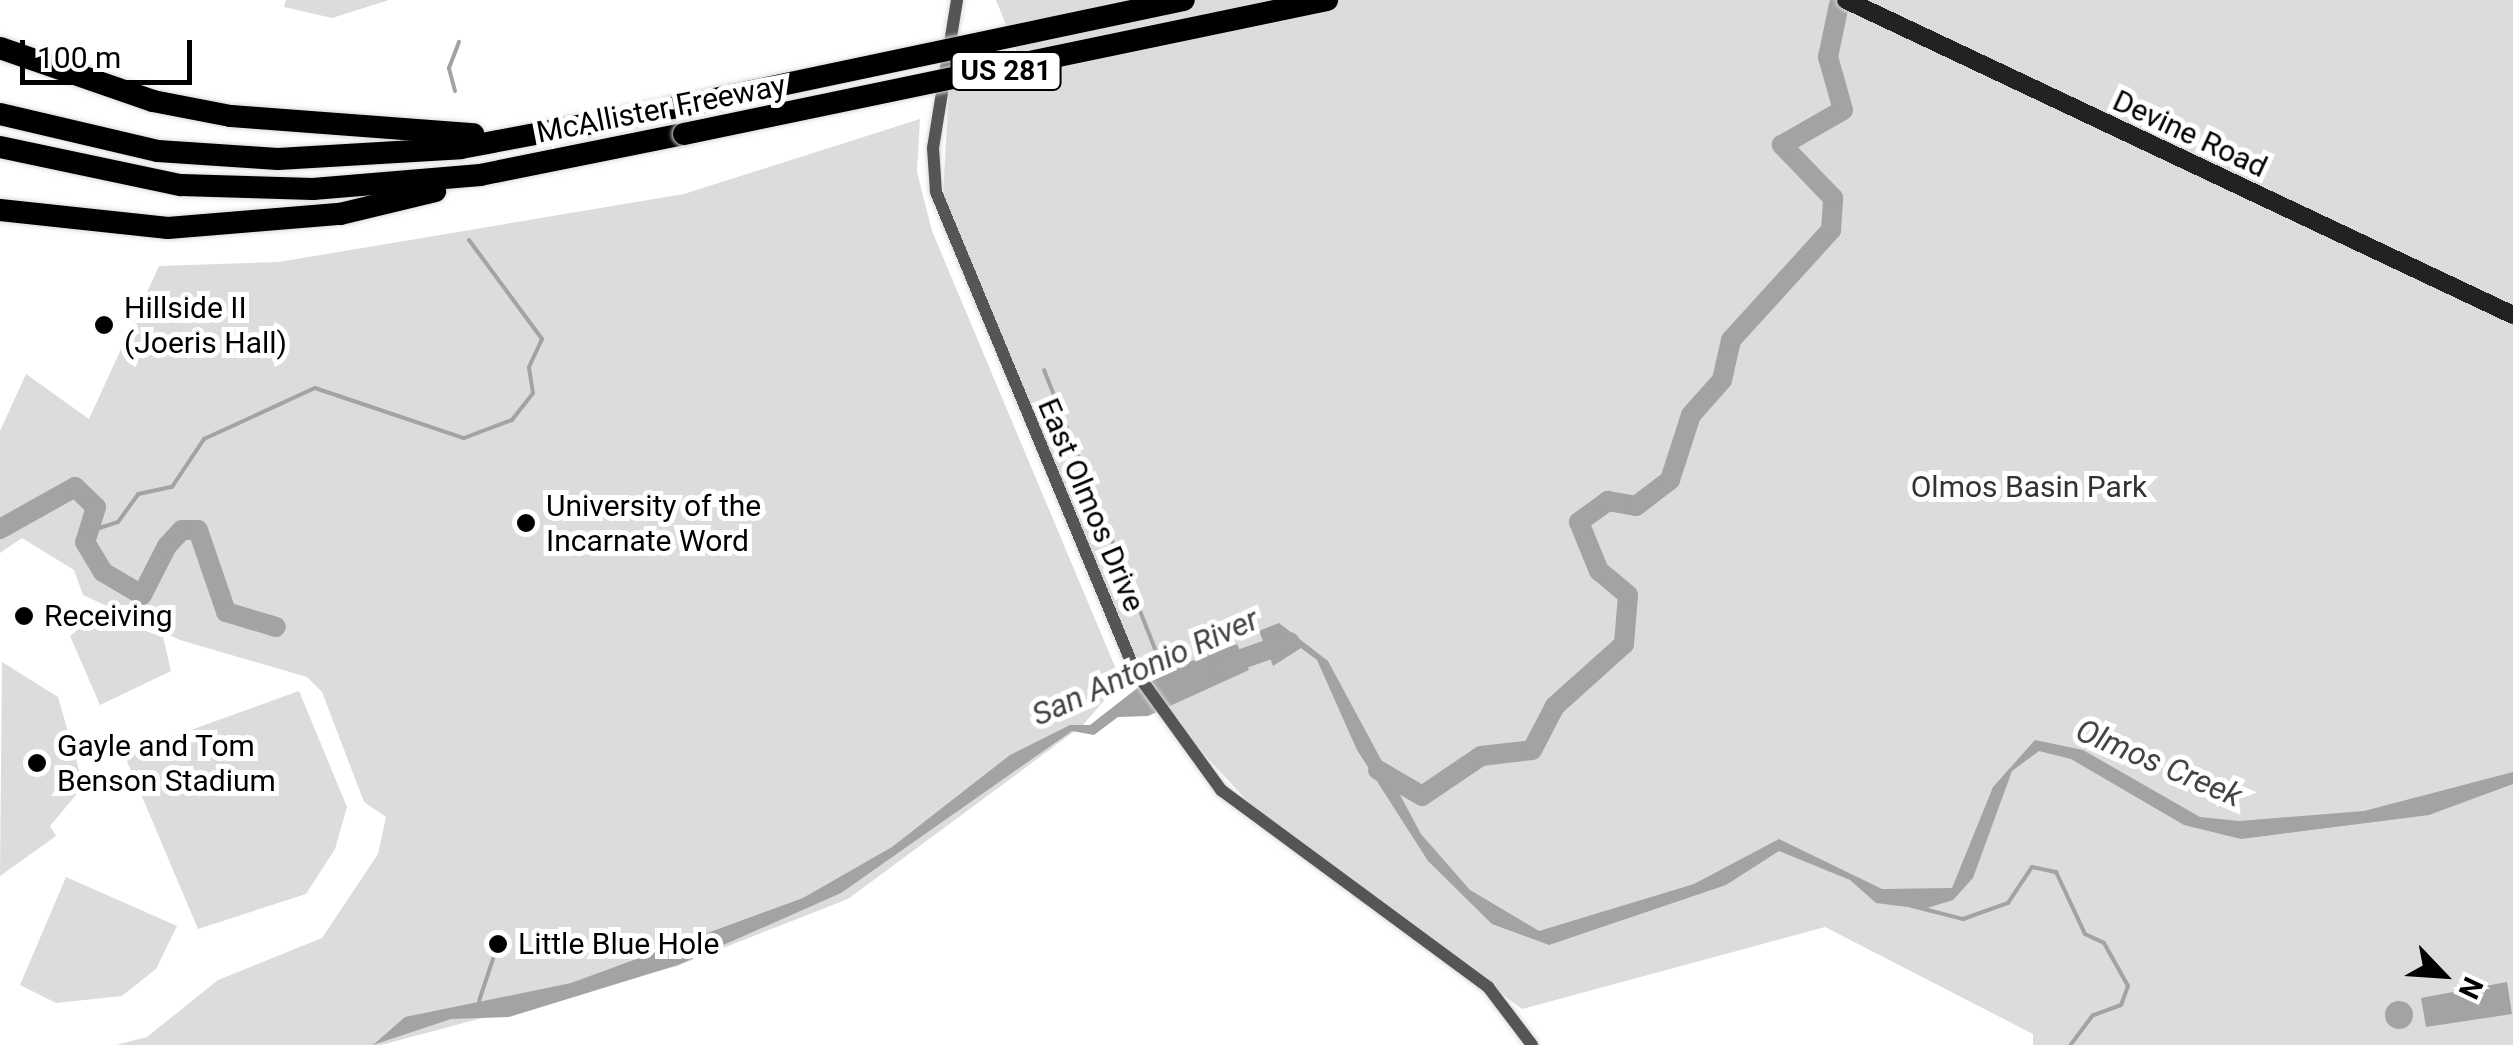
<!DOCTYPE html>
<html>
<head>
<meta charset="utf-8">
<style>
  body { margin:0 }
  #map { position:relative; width:2513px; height:1045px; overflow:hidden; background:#fff; font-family:Roboto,sans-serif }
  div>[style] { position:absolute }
  .green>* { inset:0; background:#dcdcdc }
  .water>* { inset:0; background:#a3a3a3 }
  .round { border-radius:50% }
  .stream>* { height:4px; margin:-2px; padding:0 2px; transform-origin:2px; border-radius:2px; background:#a3a3a3 }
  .river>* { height:20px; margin:-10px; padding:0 10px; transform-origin:10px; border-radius:10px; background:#a3a3a3 }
  .roads { filter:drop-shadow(0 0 2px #dbdbdb) drop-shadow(0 0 2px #dbdbdb) }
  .street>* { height:12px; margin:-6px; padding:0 6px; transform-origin:6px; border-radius:6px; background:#555 }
  .secondary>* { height:18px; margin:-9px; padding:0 9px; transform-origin:9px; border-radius:9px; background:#222 }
  .highway>* { height:22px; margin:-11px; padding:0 11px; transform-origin:11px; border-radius:11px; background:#000 }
  .bridges { filter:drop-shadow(0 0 2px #dbdbdb) drop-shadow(0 0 2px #dbdbdb) }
  .highway-bridge>* { height:22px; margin:-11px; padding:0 11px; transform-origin:11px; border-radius:11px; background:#000 }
  .dots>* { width:28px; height:28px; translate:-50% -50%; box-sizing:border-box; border:5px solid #fff; border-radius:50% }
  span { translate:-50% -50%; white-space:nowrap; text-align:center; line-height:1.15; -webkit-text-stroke:10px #fff; paint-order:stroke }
  .shield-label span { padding:2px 8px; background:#fff; border:2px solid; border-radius:8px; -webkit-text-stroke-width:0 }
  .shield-label { font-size:28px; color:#000; font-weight:700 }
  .street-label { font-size:30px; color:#000 }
  .poi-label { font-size:30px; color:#000 }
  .left { translate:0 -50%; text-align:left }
  .park-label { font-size:30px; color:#333 }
  .water-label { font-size:32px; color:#444; font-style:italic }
  .north { position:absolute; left:2393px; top:925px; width:100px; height:100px; -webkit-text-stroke:8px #fff; paint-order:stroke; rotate:115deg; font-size:28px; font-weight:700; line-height:40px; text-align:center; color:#000 }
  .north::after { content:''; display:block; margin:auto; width:35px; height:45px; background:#000; clip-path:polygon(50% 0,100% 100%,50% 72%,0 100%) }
  .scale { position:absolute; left:20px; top:40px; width:172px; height:45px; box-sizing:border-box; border:5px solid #000; border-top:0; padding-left:12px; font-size:30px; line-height:35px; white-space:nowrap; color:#000; -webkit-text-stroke:8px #fff; paint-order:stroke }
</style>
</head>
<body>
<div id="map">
  <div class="green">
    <i style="clip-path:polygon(286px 0,389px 0,332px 18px,284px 7px)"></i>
    <i style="clip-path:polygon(996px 0,2513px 0,2513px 1045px,2033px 1045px,2033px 1034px,1825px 927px,1522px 1009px,1255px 809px,1184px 733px,1130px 646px,943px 195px,949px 87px,1025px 72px)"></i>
    <i style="clip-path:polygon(920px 119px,917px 172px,932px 231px,1121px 681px,1083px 725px,848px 899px,677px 966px,381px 1045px,116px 1045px,147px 1037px,218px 980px,322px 938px,378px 854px,386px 817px,364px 802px,322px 692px,307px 677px,180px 640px,83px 595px,74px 570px,22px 538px,0 553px,0 431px,26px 374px,89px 419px,159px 266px,279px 262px,684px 194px)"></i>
    <i style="clip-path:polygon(97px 614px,163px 637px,171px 671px,100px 705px,70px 636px)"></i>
    <i style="clip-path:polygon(2px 662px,58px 697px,80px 773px,76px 795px,50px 826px,56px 836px,0 876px)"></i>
    <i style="clip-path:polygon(299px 691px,347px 807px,335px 849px,306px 894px,198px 929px,124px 754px)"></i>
    <i style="clip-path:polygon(66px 877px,177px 926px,156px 969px,122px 996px,56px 1003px,20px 985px)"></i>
  </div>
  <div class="water">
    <i style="clip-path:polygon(1279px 623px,1328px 661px,1421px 834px,1470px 890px,1539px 931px,1694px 884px,1779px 839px,1882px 889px,1952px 888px,1993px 787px,2035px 740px,2083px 750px,2200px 817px,2239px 821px,2364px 811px,2513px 772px,2513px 784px,2429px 815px,2241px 839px,2184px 825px,2071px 759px,2039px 751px,2012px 771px,1973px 878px,1953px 900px,1924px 909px,1876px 903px,1850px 880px,1779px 851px,1726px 885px,1549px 945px,1492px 924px,1428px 861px,1357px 750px,1317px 660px,1301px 648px,1273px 666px,1259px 631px)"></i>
    <i style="clip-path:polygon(1237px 644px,1249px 670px,1148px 716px,1118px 717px,1094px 735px,1072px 731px,841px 893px,678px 965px,509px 1017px,451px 1019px,373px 1045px,405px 1017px,571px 983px,803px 898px,892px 847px,1010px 755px,1070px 725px,1090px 725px,1154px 675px)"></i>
    <i style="clip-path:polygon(2507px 982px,2512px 1014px,2426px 1027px,2421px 998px)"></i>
    <i class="round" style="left:2385px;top:1001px;width:28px;height:28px"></i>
  </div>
  <div class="stream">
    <i style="left:455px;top:91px;width:24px;rotate:-105deg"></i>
    <i style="left:449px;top:68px;width:28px;rotate:-69deg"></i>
    <i style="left:1044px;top:370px;width:309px;rotate:68.3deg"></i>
    <i style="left:1158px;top:657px;width:21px;rotate:90deg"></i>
    <i style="left:90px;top:531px;width:29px;rotate:-18deg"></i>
    <i style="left:118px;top:522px;width:34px;rotate:-54deg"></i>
    <i style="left:138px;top:494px;width:35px;rotate:-12deg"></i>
    <i style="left:172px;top:487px;width:58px;rotate:-56.3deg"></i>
    <i style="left:204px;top:439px;width:122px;rotate:-24.7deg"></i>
    <i style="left:315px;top:388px;width:157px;rotate:18.6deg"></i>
    <i style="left:464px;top:438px;width:51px;rotate:-20.6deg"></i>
    <i style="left:512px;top:420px;width:34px;rotate:-52deg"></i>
    <i style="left:533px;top:393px;width:26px;rotate:-99deg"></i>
    <i style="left:529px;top:367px;width:31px;rotate:-65deg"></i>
    <i style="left:542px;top:339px;width:123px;rotate:-126.4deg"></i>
    <i style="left:1912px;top:906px;width:53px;rotate:14.3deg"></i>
    <i style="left:1963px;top:919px;width:48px;rotate:-19.6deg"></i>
    <i style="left:2008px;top:903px;width:43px;rotate:-56.3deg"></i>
    <i style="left:2032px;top:867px;width:25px;rotate:12deg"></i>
    <i style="left:2056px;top:872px;width:68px;rotate:64.9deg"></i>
    <i style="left:2085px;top:934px;width:21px;rotate:25deg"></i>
    <i style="left:2104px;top:943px;width:49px;rotate:60.8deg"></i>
    <i style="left:2128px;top:986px;width:20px;rotate:110deg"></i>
    <i style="left:2121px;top:1005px;width:30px;rotate:160deg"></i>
    <i style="left:2093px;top:1015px;width:38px;rotate:127deg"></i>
    <i style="left:479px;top:1001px;width:60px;rotate:-71.6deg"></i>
  </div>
  <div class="river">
    <i style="left:0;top:529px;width:86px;rotate:-29.2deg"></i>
    <i style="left:75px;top:487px;width:29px;rotate:44deg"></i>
    <i style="left:96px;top:507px;width:37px;rotate:107deg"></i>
    <i style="left:85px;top:542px;width:35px;rotate:59deg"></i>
    <i style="left:103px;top:572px;width:45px;rotate:30.5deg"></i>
    <i style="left:142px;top:595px;width:55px;rotate:-63deg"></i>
    <i style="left:167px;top:546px;width:22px;rotate:-47deg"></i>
    <i style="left:182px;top:530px;width:16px"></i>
    <i style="left:198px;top:530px;width:87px;rotate:71.1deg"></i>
    <i style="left:226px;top:612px;width:52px;rotate:16.7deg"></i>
    <i style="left:1219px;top:667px;width:75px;rotate:-19.4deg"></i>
    <i style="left:1378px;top:770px;width:51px;rotate:30.6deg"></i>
    <i style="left:1422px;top:796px;width:71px;rotate:-34.1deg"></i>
    <i style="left:1481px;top:756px;width:51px;rotate:-6.7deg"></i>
    <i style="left:1532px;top:750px;width:50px;rotate:-62.4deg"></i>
    <i style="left:1555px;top:706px;width:93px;rotate:-41.9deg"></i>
    <i style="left:1624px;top:644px;width:49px;rotate:-85.3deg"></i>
    <i style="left:1628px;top:595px;width:38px;rotate:-140deg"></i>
    <i style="left:1599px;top:571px;width:53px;rotate:-112.2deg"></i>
    <i style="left:1579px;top:522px;width:36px;rotate:-36deg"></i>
    <i style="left:1608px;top:501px;width:28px;rotate:10deg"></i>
    <i style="left:1636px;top:506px;width:43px;rotate:-37.4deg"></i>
    <i style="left:1670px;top:480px;width:68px;rotate:-72.1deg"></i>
    <i style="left:1691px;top:415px;width:47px;rotate:-48.5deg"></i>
    <i style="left:1722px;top:380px;width:41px;rotate:-77.3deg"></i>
    <i style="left:1731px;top:340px;width:149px;rotate:-47.7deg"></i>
    <i style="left:1831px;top:230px;width:32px;rotate:-86deg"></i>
    <i style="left:1833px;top:198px;width:74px;rotate:-133.9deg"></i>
    <i style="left:1782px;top:145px;width:70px;rotate:-29.8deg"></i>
    <i style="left:1843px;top:110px;width:55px;rotate:-105.8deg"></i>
    <i style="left:1828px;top:57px;width:53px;rotate:-78.1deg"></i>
  </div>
  <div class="roads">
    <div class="street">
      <i style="left:957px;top:0;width:150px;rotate:99.2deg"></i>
      <i style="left:933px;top:148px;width:44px;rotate:86.1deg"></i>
      <i style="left:936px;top:192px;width:519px;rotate:67.44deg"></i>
      <i style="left:1135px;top:671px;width:147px;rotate:54.1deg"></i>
      <i style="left:1221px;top:790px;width:332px;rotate:36.4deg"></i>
      <i style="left:1488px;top:987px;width:73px;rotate:52.8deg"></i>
    </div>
    <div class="secondary">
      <i style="left:1846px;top:0;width:738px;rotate:25.28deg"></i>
    </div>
    <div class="highway">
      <i style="left:0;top:48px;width:162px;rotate:19.1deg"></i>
      <i style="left:153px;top:101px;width:79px;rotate:10.9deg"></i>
      <i style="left:231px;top:116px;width:243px;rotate:4.3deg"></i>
      <i style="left:0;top:114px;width:162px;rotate:13.2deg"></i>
      <i style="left:158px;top:151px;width:120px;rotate:3.8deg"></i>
      <i style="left:278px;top:159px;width:183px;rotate:-3.4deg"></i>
      <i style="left:461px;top:148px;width:215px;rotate:-10.7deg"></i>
      <i style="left:0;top:147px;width:185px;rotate:11.9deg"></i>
      <i style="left:181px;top:185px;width:132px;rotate:1.7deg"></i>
      <i style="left:313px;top:189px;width:168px;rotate:-4.8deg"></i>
      <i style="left:480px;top:175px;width:208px;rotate:-11.4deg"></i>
      <i style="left:0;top:210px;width:169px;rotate:6.1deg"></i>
      <i style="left:168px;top:228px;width:173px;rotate:-4.7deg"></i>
      <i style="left:340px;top:214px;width:98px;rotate:-13.6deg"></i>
    </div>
  </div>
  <div class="bridges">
    <div class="highway-bridge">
      <i style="left:672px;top:108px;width:523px;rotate:-11.91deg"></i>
      <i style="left:684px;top:134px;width:657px;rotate:-11.77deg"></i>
    </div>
  </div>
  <div class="dots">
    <i style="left:104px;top:325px;background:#000"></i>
    <i style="left:526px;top:523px;background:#000"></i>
    <i style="left:24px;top:616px;background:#000"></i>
    <i style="left:37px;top:763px;background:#000"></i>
    <i style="left:498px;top:944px;background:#000"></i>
  </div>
  <div class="shield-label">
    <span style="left:1006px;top:71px">US 281</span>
  </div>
  <div class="street-label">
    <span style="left:661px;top:109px;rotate:-11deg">McAllister Freeway</span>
    <span style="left:2190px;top:134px;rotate:25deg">Devine Road</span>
    <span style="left:1091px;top:505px;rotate:67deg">East Olmos Drive</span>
  </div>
  <div class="poi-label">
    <span class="left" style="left:124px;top:325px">Hillside II<br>(Joeris Hall)</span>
    <span class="left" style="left:546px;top:523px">University of the<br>Incarnate Word</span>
    <span class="left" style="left:44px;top:616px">Receiving</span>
    <span class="left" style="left:57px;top:763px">Gayle and Tom<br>Benson Stadium</span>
    <span class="left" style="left:518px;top:944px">Little Blue Hole</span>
  </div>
  <div class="park-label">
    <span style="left:2029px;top:487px">Olmos Basin Park</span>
  </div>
  <div class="water-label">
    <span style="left:1145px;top:667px;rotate:-24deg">San Antonio River</span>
    <span style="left:2159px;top:763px;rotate:23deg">Olmos Creek</span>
  </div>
  <div class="north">N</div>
  <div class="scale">100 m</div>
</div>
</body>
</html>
